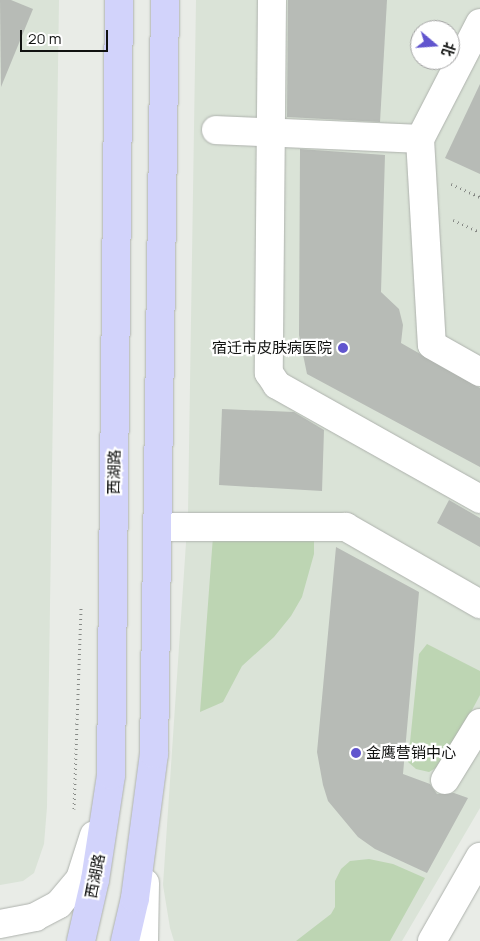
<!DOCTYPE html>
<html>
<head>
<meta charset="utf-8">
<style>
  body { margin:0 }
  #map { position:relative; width:480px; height:941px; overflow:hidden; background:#e9ece7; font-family:Manrope,"Noto Sans SC",sans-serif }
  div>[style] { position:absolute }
  .built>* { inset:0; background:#dae3d7 }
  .green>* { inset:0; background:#bdd5b3 }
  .building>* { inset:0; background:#b7bbb6 }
  .path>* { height:3px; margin-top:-1.5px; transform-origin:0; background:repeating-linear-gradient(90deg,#878a86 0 1px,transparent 0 5px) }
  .roads { filter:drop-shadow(0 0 1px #aeb2ad) drop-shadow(0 0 1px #aeb2ad) }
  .minor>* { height:28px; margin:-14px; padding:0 14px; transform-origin:14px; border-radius:14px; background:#fff }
  .major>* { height:28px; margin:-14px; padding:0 14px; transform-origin:14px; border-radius:14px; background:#d2d3fb }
  .dots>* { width:14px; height:14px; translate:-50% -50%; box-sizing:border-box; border:2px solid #fff; border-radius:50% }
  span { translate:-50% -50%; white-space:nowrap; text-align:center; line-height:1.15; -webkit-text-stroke:4.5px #fff; paint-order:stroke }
  .poi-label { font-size:15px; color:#111211 }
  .right { translate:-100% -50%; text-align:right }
  .left { translate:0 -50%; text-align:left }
  .street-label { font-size:15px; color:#111211 }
  .north { position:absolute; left:410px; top:20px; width:50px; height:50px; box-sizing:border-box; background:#fff; border:1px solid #a0a0a0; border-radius:50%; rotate:108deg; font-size:14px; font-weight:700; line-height:20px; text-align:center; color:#111211 }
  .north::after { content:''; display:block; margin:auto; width:18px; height:22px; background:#6155ce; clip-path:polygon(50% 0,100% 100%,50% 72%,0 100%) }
  .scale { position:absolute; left:20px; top:30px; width:88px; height:22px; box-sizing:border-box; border:2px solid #111211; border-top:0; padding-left:6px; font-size:15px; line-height:18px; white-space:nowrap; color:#111211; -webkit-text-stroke:4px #fff; paint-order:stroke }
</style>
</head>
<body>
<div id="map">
  <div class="built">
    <i style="clip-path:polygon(0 0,59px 0,47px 807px,44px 844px,34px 873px,23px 881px,0 885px)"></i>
    <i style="clip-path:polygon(evenodd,196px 0,480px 0,480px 808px,402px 941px,174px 941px,170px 928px,163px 885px,188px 513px,196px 0,420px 30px,450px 30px,450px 60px,420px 60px,420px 30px)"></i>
  </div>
  <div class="green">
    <i style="clip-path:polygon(213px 536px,314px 536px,314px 554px,302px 597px,291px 616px,274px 637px,242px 666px,223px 702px,200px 712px)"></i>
    <i style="clip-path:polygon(427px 644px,480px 671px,480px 695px,444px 763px,429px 772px,416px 769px,408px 762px,419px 654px)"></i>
    <i style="clip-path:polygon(369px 859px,393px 864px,425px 878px,390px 941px,296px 941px,331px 914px,335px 907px,335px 881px,341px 869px,350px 861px)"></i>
  </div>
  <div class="building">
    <i style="clip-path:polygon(0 0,11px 0,33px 9px,1px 87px)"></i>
    <i style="clip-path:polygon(288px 0,387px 0,380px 122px,287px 117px)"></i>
    <i style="clip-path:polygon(480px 84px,480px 174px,445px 158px)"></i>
    <i style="clip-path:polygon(300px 149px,385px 155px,381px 292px,399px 309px,403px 325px,401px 343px,480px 388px,480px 467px,307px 374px,299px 335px)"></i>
    <i style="clip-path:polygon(222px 409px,294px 412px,324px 430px,322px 491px,219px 485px)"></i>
    <i style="clip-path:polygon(449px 500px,480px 518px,480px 547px,437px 523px)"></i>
    <i style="clip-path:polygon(336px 547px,419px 592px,403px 774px,430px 784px,437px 794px,454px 793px,468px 798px,427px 873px,375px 849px,358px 837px,328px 801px,323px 785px,317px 752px)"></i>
  </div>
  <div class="path">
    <i style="left:451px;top:184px;width:32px;rotate:24deg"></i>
    <i style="left:453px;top:220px;width:30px;rotate:24deg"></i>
    <i style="left:74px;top:809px;width:204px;rotate:-88deg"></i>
  </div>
  <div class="roads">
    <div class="minor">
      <i style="left:272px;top:0;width:373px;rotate:90.5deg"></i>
      <i style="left:269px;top:373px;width:14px;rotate:56deg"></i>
      <i style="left:277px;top:385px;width:233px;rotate:29.3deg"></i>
      <i style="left:480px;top:23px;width:131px;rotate:117.3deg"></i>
      <i style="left:420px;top:139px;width:206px;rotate:86.7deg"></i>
      <i style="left:432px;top:345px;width:55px;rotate:29.4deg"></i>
      <i style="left:216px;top:130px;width:204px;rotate:2.5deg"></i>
      <i style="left:158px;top:527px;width:188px"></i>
      <i style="left:346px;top:527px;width:155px;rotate:29.9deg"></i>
      <i style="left:445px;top:780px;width:67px;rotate:-58.4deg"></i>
      <i style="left:0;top:924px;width:36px;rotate:-11deg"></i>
      <i style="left:35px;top:917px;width:27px;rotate:-28deg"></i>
      <i style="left:59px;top:904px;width:33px;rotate:-50deg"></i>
      <i style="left:80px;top:879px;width:46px;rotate:-72.3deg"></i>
      <i style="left:144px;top:941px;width:58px;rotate:-89deg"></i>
      <i style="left:432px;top:941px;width:97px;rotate:-60.3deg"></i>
    </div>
    <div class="major">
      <i style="left:81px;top:941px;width:63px;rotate:-77.1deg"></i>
      <i style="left:95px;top:880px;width:106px;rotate:-81.3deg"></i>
      <i style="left:111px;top:775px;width:775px;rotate:-89.41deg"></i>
      <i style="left:125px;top:941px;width:44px;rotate:-76.9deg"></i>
      <i style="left:135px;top:898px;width:145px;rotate:-82.5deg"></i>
      <i style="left:154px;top:754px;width:754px;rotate:-89.16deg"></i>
    </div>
  </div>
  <div class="dots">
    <i style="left:343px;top:348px;background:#6155ce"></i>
    <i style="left:356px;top:753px;background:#6155ce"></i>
  </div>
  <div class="poi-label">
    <span class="right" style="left:332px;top:348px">宿迁市皮肤病医院</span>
    <span class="left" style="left:366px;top:753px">金鹰营销中心</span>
  </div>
  <div class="street-label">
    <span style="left:114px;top:472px;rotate:-89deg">西湖路</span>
    <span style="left:95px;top:876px;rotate:-79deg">西湖路</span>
  </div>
  <div class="north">北</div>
  <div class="scale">20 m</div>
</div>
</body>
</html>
